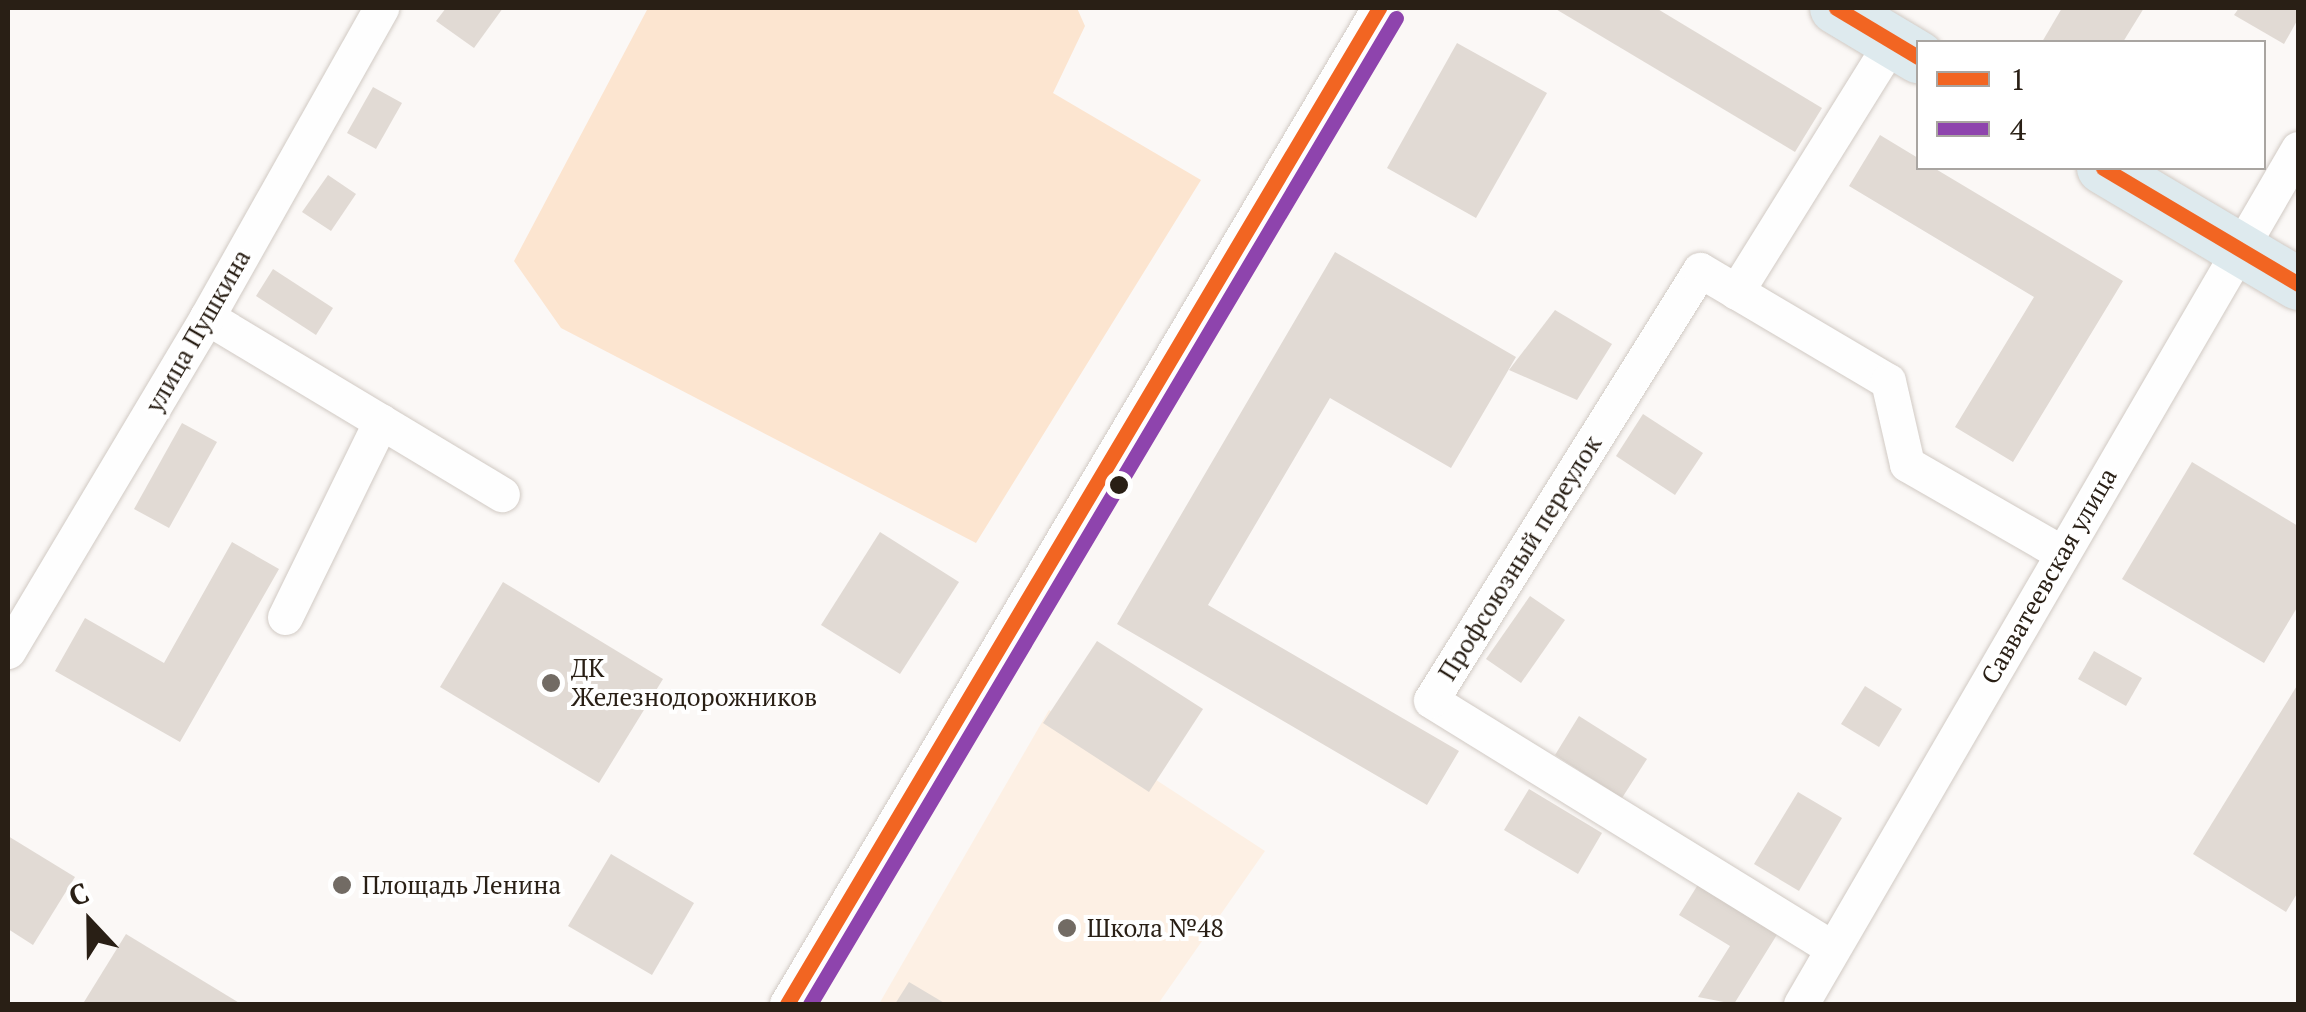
<!DOCTYPE html>
<html>
<head>
<meta charset="utf-8">
<style>
  body { margin:0 }
  #map { position:relative; width:2306px; height:1012px; overflow:hidden; background:#fbf8f6; font-family:"PT Serif",serif }
  div>[style] { position:absolute }
  .built>* { inset:0; background:#fdf0e4 }
  .green>* { inset:0; background:#fce5d0 }
  .building>* { inset:0; background:#e1dad4 }
  .roads { filter:drop-shadow(0 0 2px #d1cac4) drop-shadow(0 0 2px #d1cac4) }
  .minor>* { height:35px; margin:-17.5px; padding:0 17.5px; transform-origin:17.5px; border-radius:17.5px; background:#fefefe }
  .highway>* { height:52px; margin:-26px; padding:0 26px; transform-origin:26px; border-radius:26px; background:#deeaee }
  .bus-1>* { height:15px; margin:-7.5px; padding:0 7.5px; transform-origin:7.5px; border-radius:7.5px; background:#f26522 }
  .bus-2>* { height:15px; margin:-7.5px; padding:0 7.5px; transform-origin:7.5px; border-radius:7.5px; background:#8e44ad }
  .dots>* { width:28px; height:28px; translate:-50% -50%; box-sizing:border-box; border:5px solid #fff; border-radius:50% }
  span { translate:-50% -50%; white-space:nowrap; text-align:center; line-height:1.15; -webkit-text-stroke:8px #fff; paint-order:stroke }
  .street-label { font-size:25px; color:#291f15 }
  .poi-label { font-size:25px; color:#291f15 }
  .left { translate:0 -50%; text-align:left }
  .frame { position:absolute; inset:0; border:10px solid #291f15; pointer-events:none }
  .legend { position:absolute; left:1916px; top:40px; width:350px; height:130px; box-sizing:border-box; background:#fff; border:2px solid #a9a5a1; margin:0; padding:12px 18px; list-style:none; font-size:30px; color:#291f15 }
  .legend li { display:flex; align-items:center; gap:20px; height:50px }
  .legend b { width:50px; border:2px solid #a9a5a1 }
  .north { position:absolute; left:40px; top:872px; width:100px; height:100px; -webkit-text-stroke:8px #fff; paint-order:stroke; rotate:338deg; font-size:28px; font-weight:700; line-height:40px; text-align:center; color:#291f15 }
  .north::after { content:''; display:block; margin:auto; width:35px; height:45px; background:#291f15; clip-path:polygon(50% 0,100% 100%,50% 72%,0 100%) }
</style>
</head>
<body>
<div id="map">
  <div class="built">
    <i style="clip-path:polygon(1049px 710px,1265px 851px,1158px 1004px,879px 1004px)"></i>
  </div>
  <div class="green">
    <i style="clip-path:polygon(648px 8px,1077px 8px,1085px 26px,1053px 93px,1201px 180px,976px 543px,561px 328px,514px 261px)"></i>
  </div>
  <div class="building">
    <i style="clip-path:polygon(446px 8px,503px 8px,474px 48px,436px 21px)"></i>
    <i style="clip-path:polygon(1554px 8px,1656px 8px,1822px 108px,1795px 152px)"></i>
    <i style="clip-path:polygon(2062px 8px,2144px 8px,2123px 42px,2042px 42px)"></i>
    <i style="clip-path:polygon(2239px 8px,2298px 8px,2298px 19px,2284px 44px,2234px 15px)"></i>
    <i style="clip-path:polygon(1457px 43px,1547px 93px,1476px 218px,1387px 168px)"></i>
    <i style="clip-path:polygon(373px 87px,402px 103px,376px 149px,347px 133px)"></i>
    <i style="clip-path:polygon(1880px 135px,1918px 158px,1918px 168px,1934px 168px,2123px 281px,2013px 462px,1955px 427px,2034px 297px,1849px 186px)"></i>
    <i style="clip-path:polygon(328px 175px,356px 194px,331px 231px,302px 212px)"></i>
    <i style="clip-path:polygon(1335px 252px,1516px 357px,1451px 468px,1330px 398px,1208px 605px,1459px 751px,1427px 805px,1117px 624px)"></i>
    <i style="clip-path:polygon(273px 269px,333px 308px,316px 335px,256px 296px)"></i>
    <i style="clip-path:polygon(1555px 310px,1612px 344px,1577px 400px,1509px 370px)"></i>
    <i style="clip-path:polygon(1643px 414px,1703px 453px,1675px 495px,1616px 456px)"></i>
    <i style="clip-path:polygon(182px 423px,217px 442px,169px 528px,134px 509px)"></i>
    <i style="clip-path:polygon(2192px 462px,2298px 526px,2298px 606px,2264px 663px,2122px 579px)"></i>
    <i style="clip-path:polygon(880px 532px,959px 582px,900px 674px,821px 625px)"></i>
    <i style="clip-path:polygon(232px 542px,279px 569px,180px 742px,55px 671px,85px 618px,164px 663px)"></i>
    <i style="clip-path:polygon(503px 582px,663px 679px,599px 783px,440px 687px)"></i>
    <i style="clip-path:polygon(1530px 596px,1565px 620px,1521px 683px,1486px 659px)"></i>
    <i style="clip-path:polygon(1097px 641px,1203px 709px,1149px 792px,1043px 723px)"></i>
    <i style="clip-path:polygon(2094px 651px,2142px 678px,2126px 706px,2078px 679px)"></i>
    <i style="clip-path:polygon(2298px 684px,2298px 892px,2286px 912px,2193px 854px)"></i>
    <i style="clip-path:polygon(1865px 686px,1902px 709px,1879px 747px,1841px 724px)"></i>
    <i style="clip-path:polygon(1579px 716px,1647px 759px,1622px 798px,1555px 755px)"></i>
    <i style="clip-path:polygon(1529px 789px,1602px 833px,1578px 874px,1504px 830px)"></i>
    <i style="clip-path:polygon(1798px 792px,1842px 818px,1799px 891px,1754px 864px)"></i>
    <i style="clip-path:polygon(8px 836px,75px 877px,33px 945px,8px 929px)"></i>
    <i style="clip-path:polygon(611px 854px,694px 903px,652px 975px,568px 926px)"></i>
    <i style="clip-path:polygon(1699px 883px,1778px 933px,1734px 1004px,1698px 997px,1730px 946px,1679px 915px)"></i>
    <i style="clip-path:polygon(126px 934px,241px 1004px,84px 1002px)"></i>
    <i style="clip-path:polygon(909px 982px,946px 1004px,895px 1004px)"></i>
  </div>
  <div class="roads">
    <div class="minor">
      <i style="left:1736px;top:292px;width:296px;rotate:-58.1deg"></i>
      <i style="left:207px;top:317px;width:344px;rotate:31deg"></i>
      <i style="left:285px;top:617px;width:218px;rotate:-63.9deg"></i>
      <i style="left:8px;top:651px;width:389px;rotate:-59.2deg"></i>
      <i style="left:207px;top:317px;width:355px;rotate:-60.6deg"></i>
      <i style="left:1832px;top:948px;width:471px;rotate:-148.3deg"></i>
      <i style="left:1431px;top:700px;width:507px;rotate:-57.97deg"></i>
      <i style="left:1700px;top:270px;width:218px;rotate:30.6deg"></i>
      <i style="left:1888px;top:381px;width:85px;rotate:77.1deg"></i>
      <i style="left:1907px;top:464px;width:179px;rotate:29.9deg"></i>
      <i style="left:787px;top:1004px;width:1159px;rotate:-59.27deg"></i>
      <i style="left:1801px;top:1004px;width:989px;rotate:-59.83deg"></i>
    </div>
    <div class="highway">
      <i style="left:1836px;top:8px;width:96px;rotate:30.9deg"></i>
      <i style="left:2103px;top:168px;width:227px;rotate:30.7deg"></i>
    </div>
  </div>
  <div class="bus-1">
    <i style="left:1836px;top:8px;width:96px;rotate:30.9deg"></i>
    <i style="left:2103px;top:168px;width:227px;rotate:30.7deg"></i>
    <i style="left:787px;top:1004px;width:1159px;rotate:-59.27deg"></i>
  </div>
  <div class="bus-2">
    <i style="left:810px;top:1004px;width:1147px;rotate:-59.28deg"></i>
  </div>
  <div class="dots">
    <i style="left:1119px;top:485px;background:#291f15"></i>
    <i style="left:551px;top:683px;background:#726b64"></i>
    <i style="left:342px;top:885px;background:#726b64"></i>
    <i style="left:1067px;top:928px;background:#726b64"></i>
  </div>
  <div class="street-label">
    <span style="left:198px;top:331px;rotate:-60deg">улица Пушкина</span>
    <span style="left:1520px;top:558px;rotate:-58deg">Профсоюзный переулок</span>
    <span style="left:2049px;top:576px;rotate:-60deg">Савватеевская улица</span>
  </div>
  <div class="poi-label">
    <span class="left" style="left:571px;top:683px">ДК<br>Железнодорожников</span>
    <span class="left" style="left:362px;top:885px">Площадь Ленина</span>
    <span class="left" style="left:1087px;top:928px">Школа №48</span>
  </div>
  <div class="frame"></div>
  <ul class="legend">
  <li><b style="height:12px;background:#f26522"></b>1</li>
  <li><b style="height:12px;background:#8e44ad"></b>4</li>
  </ul>
  <div class="north">С</div>
</div>
</body>
</html>
